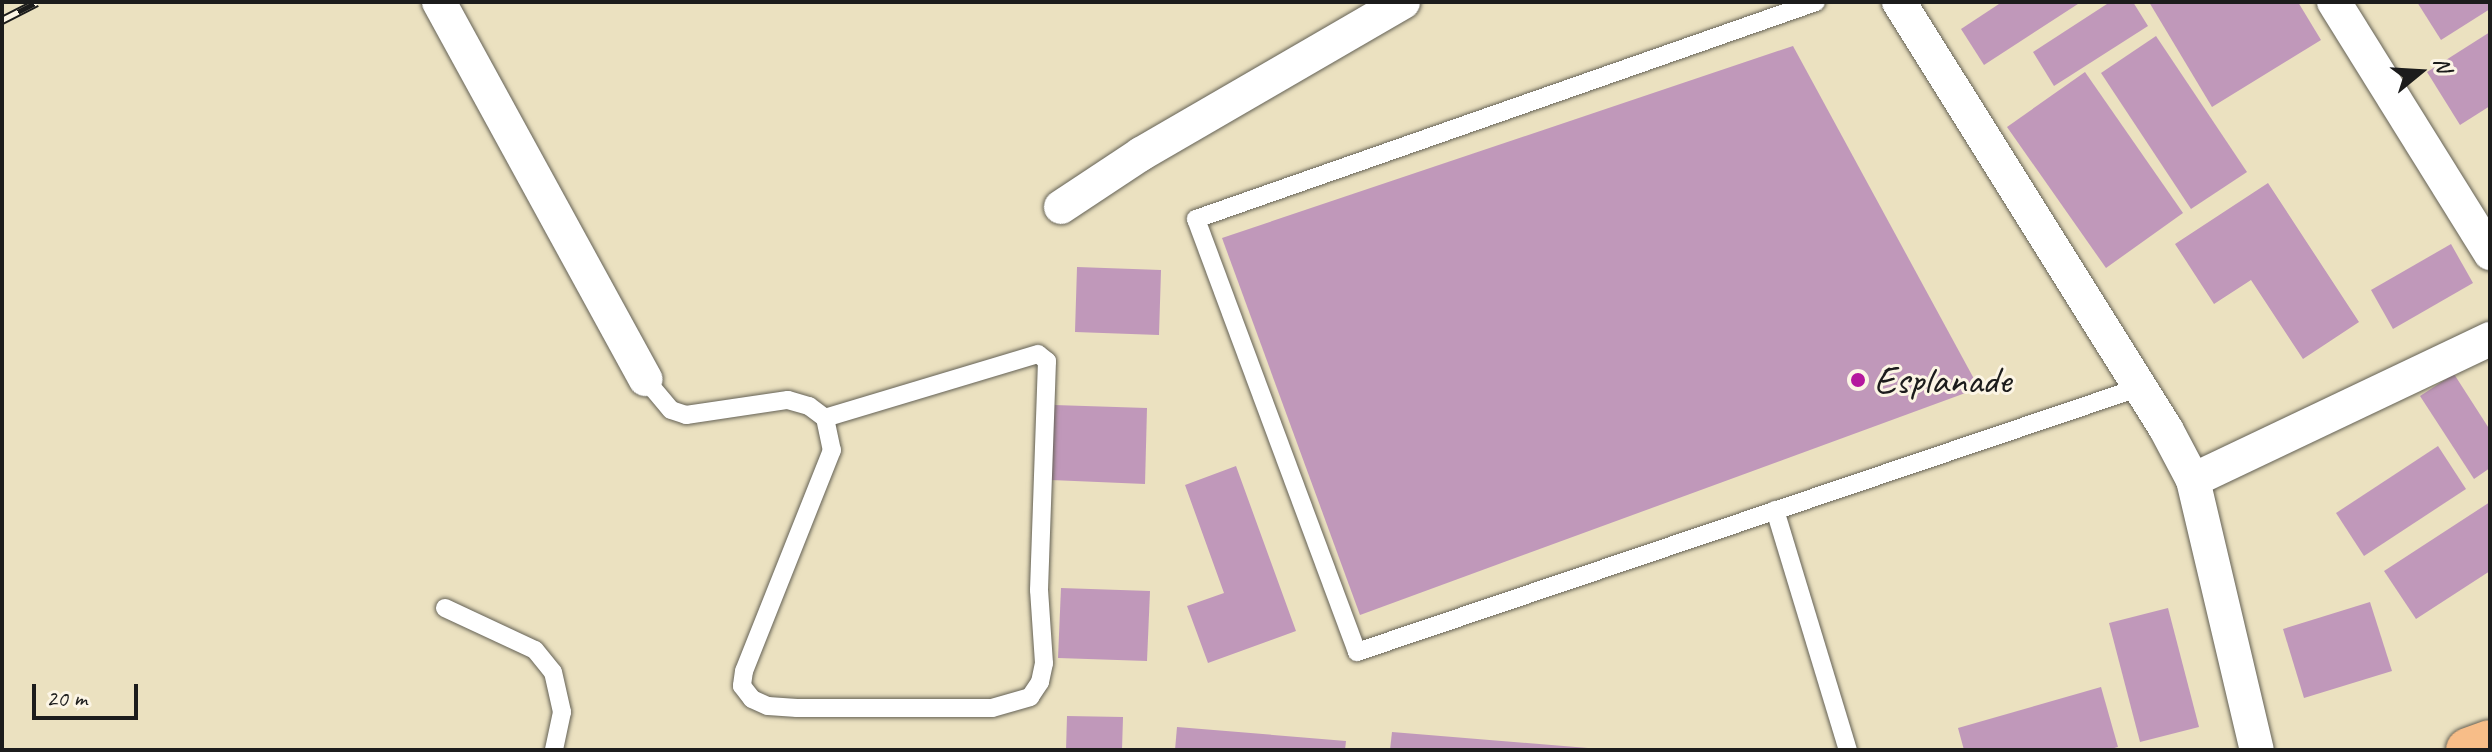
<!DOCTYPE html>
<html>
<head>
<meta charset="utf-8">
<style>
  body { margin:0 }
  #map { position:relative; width:2492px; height:752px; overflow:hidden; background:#ebe1c0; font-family:Caveat,sans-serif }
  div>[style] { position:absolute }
  .building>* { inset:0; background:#c098ba }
  .roads { filter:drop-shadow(0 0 2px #646155) drop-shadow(0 0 2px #646155) }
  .service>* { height:18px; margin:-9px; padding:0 9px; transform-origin:9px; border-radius:9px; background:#fff }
  .minor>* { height:34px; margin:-17px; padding:0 17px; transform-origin:17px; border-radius:17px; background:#fff }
  .primary>* { height:44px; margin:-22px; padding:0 22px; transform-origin:22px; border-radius:22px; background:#f7bd88 }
  .rail>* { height:9px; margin-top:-4.5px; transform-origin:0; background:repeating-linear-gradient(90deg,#fcf5e5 0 18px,#1c1c1c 0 36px); box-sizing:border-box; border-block:2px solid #1c1c1c }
  .dots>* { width:22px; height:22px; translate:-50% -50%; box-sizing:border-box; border:4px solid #fcf5e5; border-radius:50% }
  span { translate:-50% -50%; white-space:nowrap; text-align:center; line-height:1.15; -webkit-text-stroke:6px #fcf5e5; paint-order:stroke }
  .poi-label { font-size:40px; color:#1c1c1c }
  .left { translate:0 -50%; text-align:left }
  .frame { position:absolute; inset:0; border:4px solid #1c1c1c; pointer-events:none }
  .north { position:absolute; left:2380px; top:32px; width:80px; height:80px; -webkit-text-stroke:6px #fcf5e5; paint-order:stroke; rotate:72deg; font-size:22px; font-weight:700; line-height:32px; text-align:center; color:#1c1c1c }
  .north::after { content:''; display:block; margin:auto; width:28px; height:36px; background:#1c1c1c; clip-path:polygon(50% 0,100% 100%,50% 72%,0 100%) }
  .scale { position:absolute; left:32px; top:684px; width:106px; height:36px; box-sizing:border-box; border:4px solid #1c1c1c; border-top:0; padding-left:10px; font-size:24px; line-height:28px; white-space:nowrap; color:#1c1c1c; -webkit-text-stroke:6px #fcf5e5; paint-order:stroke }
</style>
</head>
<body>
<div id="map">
  <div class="building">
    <i style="clip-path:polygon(2002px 2px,2081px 2px,1984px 65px,1961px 29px)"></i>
    <i style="clip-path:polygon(2110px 2px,2133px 2px,2148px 26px,2054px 86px,2033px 52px)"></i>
    <i style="clip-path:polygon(2149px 2px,2298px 2px,2321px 40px,2212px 107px)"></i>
    <i style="clip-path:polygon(2417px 2px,2490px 2px,2490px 9px,2441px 40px)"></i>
    <i style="clip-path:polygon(2490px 32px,2490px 106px,2460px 125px,2427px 72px)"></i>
    <i style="clip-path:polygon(2156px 36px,2247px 172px,2191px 209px,2101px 73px)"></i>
    <i style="clip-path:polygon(1793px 46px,1979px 388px,1360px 615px,1222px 238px)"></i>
    <i style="clip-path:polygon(2085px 72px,2183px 213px,2106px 268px,2007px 127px)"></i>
    <i style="clip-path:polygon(2268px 183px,2359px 322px,2303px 359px,2251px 280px,2214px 304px,2175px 244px)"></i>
    <i style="clip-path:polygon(2451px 244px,2473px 283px,2393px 329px,2371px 290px)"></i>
    <i style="clip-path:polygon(1077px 267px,1161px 270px,1159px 335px,1075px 332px)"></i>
    <i style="clip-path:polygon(2454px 374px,2490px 430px,2490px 468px,2474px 479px,2420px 396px)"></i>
    <i style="clip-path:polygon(1054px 405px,1147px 408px,1145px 484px,1051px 480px)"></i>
    <i style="clip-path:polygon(2438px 446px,2466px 489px,2364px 556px,2336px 513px)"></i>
    <i style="clip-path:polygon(1236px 466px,1296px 631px,1208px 663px,1187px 606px,1224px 593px,1185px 485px)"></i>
    <i style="clip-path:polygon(2490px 502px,2490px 571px,2416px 619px,2384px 571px)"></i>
    <i style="clip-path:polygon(1061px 588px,1150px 591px,1147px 661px,1058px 658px)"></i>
    <i style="clip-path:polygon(2370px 602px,2392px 671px,2304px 698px,2283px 629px)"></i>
    <i style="clip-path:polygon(2168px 608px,2199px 727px,2140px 742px,2109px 623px)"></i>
    <i style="clip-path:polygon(2101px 687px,2118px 747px,2107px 750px,1964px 750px,1958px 728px)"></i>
    <i style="clip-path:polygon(1067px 716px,1123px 717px,1122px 750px,1066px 750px)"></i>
    <i style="clip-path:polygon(1177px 727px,1346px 741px,1345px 750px,1175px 750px)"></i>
    <i style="clip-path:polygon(1392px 732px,1588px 748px,1588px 750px,1390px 750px)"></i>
  </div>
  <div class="roads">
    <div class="service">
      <i style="left:1816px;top:2px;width:657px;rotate:160.71deg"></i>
      <i style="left:1196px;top:219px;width:462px;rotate:69.6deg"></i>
      <i style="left:1357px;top:652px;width:824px;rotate:-18.68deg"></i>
      <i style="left:645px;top:379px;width:40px;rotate:50deg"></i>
      <i style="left:671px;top:410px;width:16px;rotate:18deg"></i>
      <i style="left:686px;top:415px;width:103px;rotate:-8.4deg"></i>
      <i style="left:788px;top:400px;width:22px;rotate:16deg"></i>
      <i style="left:809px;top:406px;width:20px;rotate:37deg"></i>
      <i style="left:825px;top:418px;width:33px;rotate:78deg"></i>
      <i style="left:832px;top:450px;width:238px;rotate:111.7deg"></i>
      <i style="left:744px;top:671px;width:15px;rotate:98deg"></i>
      <i style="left:742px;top:686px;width:16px;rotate:52deg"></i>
      <i style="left:752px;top:699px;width:17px;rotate:24deg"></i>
      <i style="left:768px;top:706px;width:29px;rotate:4deg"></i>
      <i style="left:797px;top:708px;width:195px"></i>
      <i style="left:992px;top:708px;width:40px;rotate:-16deg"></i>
      <i style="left:1030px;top:697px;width:18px;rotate:-56deg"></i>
      <i style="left:1040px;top:682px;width:19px;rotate:-78deg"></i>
      <i style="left:1044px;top:663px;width:73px;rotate:-93.9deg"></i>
      <i style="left:1039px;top:590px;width:229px;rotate:-88deg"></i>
      <i style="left:1047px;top:361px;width:11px;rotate:-142deg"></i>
      <i style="left:1038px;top:354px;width:222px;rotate:163.3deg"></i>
      <i style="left:1775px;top:510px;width:251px;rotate:73.1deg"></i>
      <i style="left:445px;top:608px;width:99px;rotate:25deg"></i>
      <i style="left:535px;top:650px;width:28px;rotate:51deg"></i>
      <i style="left:553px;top:672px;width:41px;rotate:77.3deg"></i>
      <i style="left:562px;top:712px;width:39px;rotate:102deg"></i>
    </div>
    <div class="minor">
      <i style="left:439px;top:2px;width:430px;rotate:61.3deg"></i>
      <i style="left:1899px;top:2px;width:504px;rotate:57.98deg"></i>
      <i style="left:2166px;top:429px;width:58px;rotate:62.1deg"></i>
      <i style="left:2193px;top:480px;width:277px;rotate:76.7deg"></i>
      <i style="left:2334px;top:2px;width:296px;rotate:58.1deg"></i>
      <i style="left:1061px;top:207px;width:96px;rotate:-33.5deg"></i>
      <i style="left:1141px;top:154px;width:303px;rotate:-30.1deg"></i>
      <i style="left:2193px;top:480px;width:329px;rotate:-25.4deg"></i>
    </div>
    <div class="primary">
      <i style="left:2468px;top:750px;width:23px;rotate:-20deg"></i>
    </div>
  </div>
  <div class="rail">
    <i style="left:2px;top:20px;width:39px;rotate:-27deg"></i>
  </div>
  <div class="dots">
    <i style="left:1858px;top:380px;background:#b5179e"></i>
  </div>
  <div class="poi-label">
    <span class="left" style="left:1874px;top:380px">Esplanade</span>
  </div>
  <div class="frame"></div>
  <div class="north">N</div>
  <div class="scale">20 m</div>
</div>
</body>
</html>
